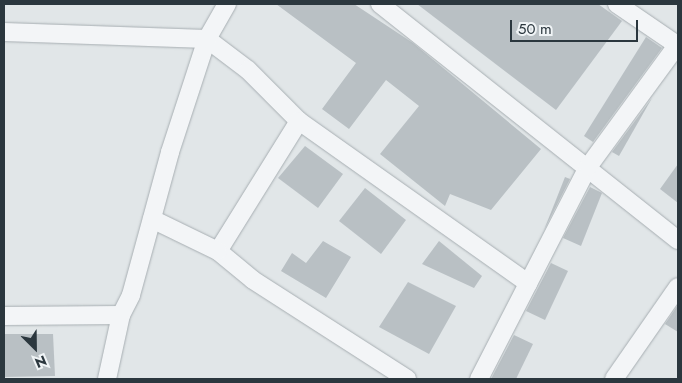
<!DOCTYPE html>
<html>
<head>
<meta charset="utf-8">
<style>
  body { margin:0 }
  #map { position:relative; width:682px; height:383px; overflow:hidden; background:#e1e6e8; font-family:Jost,sans-serif }
  div>[style] { position:absolute }
  .building>* { inset:0; background:#b9c0c4 }
  .roads { filter:drop-shadow(0 0 1px #a7aeb2) drop-shadow(0 0 1px #a7aeb2) }
  .minor>* { height:18px; margin:-9px; padding:0 9px; transform-origin:9px; border-radius:9px; background:#f3f5f7 }
  span { translate:-50% -50%; white-space:nowrap; text-align:center; line-height:1.15; -webkit-text-stroke:5px #f0f4f6; paint-order:stroke }
  .frame { position:absolute; inset:0; border:5px solid #2b373e; pointer-events:none }
  .north { position:absolute; left:10px; top:323px; width:50px; height:50px; -webkit-text-stroke:4px #f0f4f6; paint-order:stroke; rotate:157deg; font-size:14px; font-weight:700; line-height:20px; text-align:center; color:#2b373e }
  .north::after { content:''; display:block; margin:auto; width:18px; height:22px; background:#2b373e; clip-path:polygon(50% 0,100% 100%,50% 72%,0 100%) }
  .scale { position:absolute; left:510px; top:20px; width:128px; height:22px; box-sizing:border-box; border:2px solid #2b373e; border-top:0; padding-left:6px; font-size:15px; line-height:18px; white-space:nowrap; color:#2b373e; -webkit-text-stroke:4px #f0f4f6; paint-order:stroke }
</style>
</head>
<body>
<div id="map">
  <div class="building">
    <i style="clip-path:polygon(276px 4px,354px 4px,413px 43px,541px 149px,491px 210px,450px 194px,445px 206px,380px 154px,419px 106px,386px 80px,349px 129px,322px 109px,356px 63px)"></i>
    <i style="clip-path:polygon(417px 4px,598px 4px,622px 21px,556px 110px)"></i>
    <i style="clip-path:polygon(646px 37px,662px 48px,593px 142px,584px 136px)"></i>
    <i style="clip-path:polygon(652px 98px,619px 156px,612px 152px)"></i>
    <i style="clip-path:polygon(305px 146px,343px 174px,318px 208px,278px 178px)"></i>
    <i style="clip-path:polygon(678px 164px,678px 203px,660px 189px)"></i>
    <i style="clip-path:polygon(565px 177px,570px 179px,544px 230px)"></i>
    <i style="clip-path:polygon(590px 187px,602px 193px,581px 246px,563px 238px)"></i>
    <i style="clip-path:polygon(365px 188px,406px 220px,381px 254px,339px 221px)"></i>
    <i style="clip-path:polygon(323px 241px,351px 257px,326px 298px,281px 271px,292px 253px,306px 263px)"></i>
    <i style="clip-path:polygon(439px 241px,482px 276px,474px 288px,422px 264px)"></i>
    <i style="clip-path:polygon(551px 263px,568px 271px,545px 320px,526px 311px)"></i>
    <i style="clip-path:polygon(408px 282px,456px 306px,429px 354px,379px 327px)"></i>
    <i style="clip-path:polygon(678px 305px,678px 332px,665px 324px)"></i>
    <i style="clip-path:polygon(4px 334px,53px 334px,55px 376px,4px 377px)"></i>
    <i style="clip-path:polygon(514px 335px,533px 344px,516px 379px,491px 379px)"></i>
  </div>
  <div class="roads">
    <div class="minor">
      <i style="left:380px;top:4px;width:380px;rotate:38.4deg"></i>
      <i style="left:617px;top:4px;width:73px;rotate:34.3deg"></i>
      <i style="left:4px;top:32px;width:203px;rotate:2deg"></i>
      <i style="left:207px;top:39px;width:51px;rotate:37.1deg"></i>
      <i style="left:248px;top:70px;width:72px;rotate:45deg"></i>
      <i style="left:299px;top:121px;width:281px;rotate:35.3deg"></i>
      <i style="left:299px;top:121px;width:153px;rotate:121.9deg"></i>
      <i style="left:218px;top:251px;width:45px;rotate:39.6deg"></i>
      <i style="left:253px;top:280px;width:183px;rotate:32.7deg"></i>
      <i style="left:152px;top:219px;width:73px;rotate:25.9deg"></i>
      <i style="left:4px;top:316px;width:117px;rotate:-0.5deg"></i>
      <i style="left:107px;top:379px;width:66px;rotate:-77.7deg"></i>
      <i style="left:121px;top:315px;width:22px;rotate:-63deg"></i>
      <i style="left:131px;top:295px;width:148px;rotate:-74.7deg"></i>
      <i style="left:170px;top:152px;width:119px;rotate:-71.9deg"></i>
      <i style="left:207px;top:39px;width:40px;rotate:-60.3deg"></i>
      <i style="left:479px;top:379px;width:238px;rotate:-62.8deg"></i>
      <i style="left:588px;top:167px;width:152px;rotate:-53.8deg"></i>
      <i style="left:614px;top:379px;width:112px;rotate:-55.2deg"></i>
    </div>
  </div>
  <div class="frame"></div>
  <div class="north">N</div>
  <div class="scale">50 m</div>
</div>
</body>
</html>
